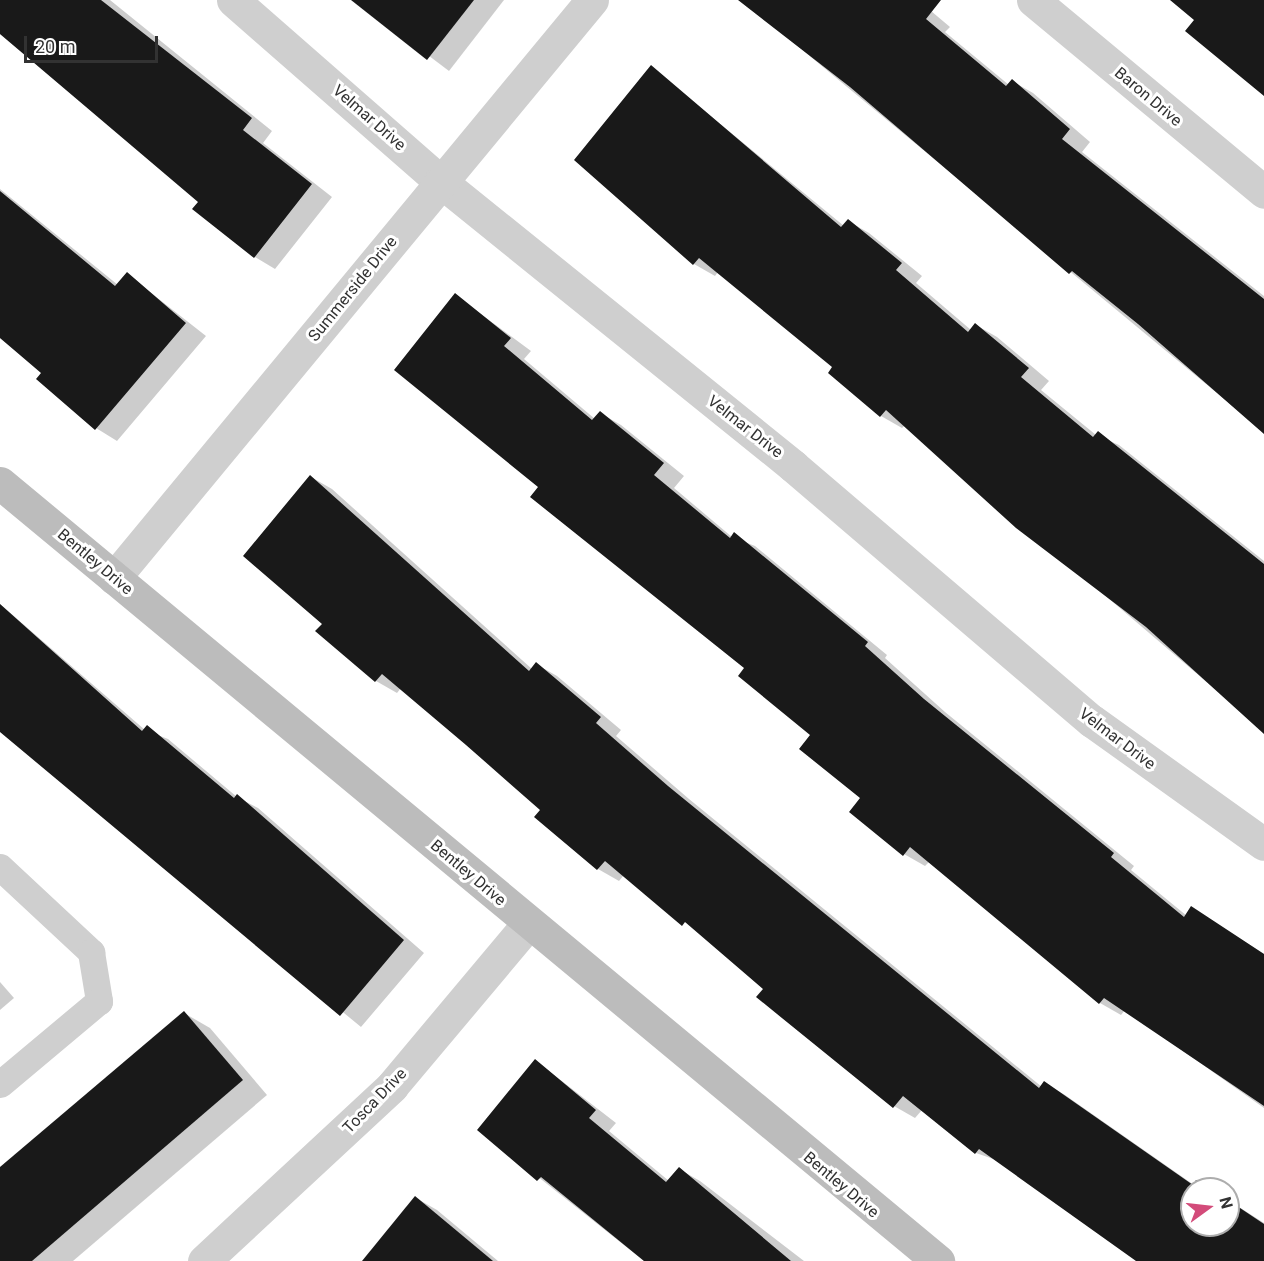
<!DOCTYPE html>
<html>
<head>
<meta charset="utf-8">
<style>
  body { margin:0 }
  #map { position:relative; width:1264px; height:1261px; overflow:hidden; background:#fff; font-family:Roboto,sans-serif }
  div>[style] { position:absolute }
  .shadow>* { inset:0; background:#0003 }
  .building>* { inset:0; background:#191919 }
  .lane>* { height:27px; margin:-13.5px; padding:0 13.5px; transform-origin:13.5px; border-radius:13.5px; background:#cfcfcf }
  .street>* { height:33px; margin:-16.5px; padding:0 16.5px; transform-origin:16.5px; border-radius:16.5px; background:#cfcfcf }
  .secondary>* { height:33px; margin:-16.5px; padding:0 16.5px; transform-origin:16.5px; border-radius:16.5px; background:#bcbcbc }
  span { translate:-50% -50%; white-space:nowrap; text-align:center; line-height:1.15; -webkit-text-stroke:6px #fff; paint-order:stroke }
  .street-label { font-size:16px; color:#323232 }
  .north { position:absolute; left:1180px; top:1177px; width:60px; height:60px; box-sizing:border-box; background:#fff; border:2px solid #adadad; border-radius:50%; rotate:75deg; font-size:16px; font-weight:700; line-height:24px; text-align:center; color:#323232 }
  .north::after { content:''; display:block; margin:auto; width:21px; height:27px; background:#d34b7a; clip-path:polygon(50% 0,100% 100%,50% 72%,0 100%) }
  .scale { position:absolute; left:24px; top:36px; width:134px; height:27px; box-sizing:border-box; border:3px solid #323232; border-top:0; padding-left:8px; font-size:18px; line-height:21px; white-space:nowrap; color:#323232; -webkit-text-stroke:4px #fff; paint-order:stroke }
</style>
</head>
<body>
<div id="map">
  <div class="shadow">
    <i style="clip-path:polygon(0 0,110px 0,272px 131px,263px 143px,332px 197px,275px 269px,255px 257px,200px 202px,0 34px)"></i>
    <i style="clip-path:polygon(355px 0,504px 0,449px 71px)"></i>
    <i style="clip-path:polygon(742px 0,918px 0,950px 27px,945px 32px,1009px 85px,1012px 81px,1033px 93px,1090px 142px,1082px 152px,1264px 296px,1264px 432px)"></i>
    <i style="clip-path:polygon(651px 67px,844px 226px,848px 221px,869px 233px,922px 276px,916px 283px,971px 330px,976px 325px,997px 337px,1049px 381px,1041px 390px,1096px 435px,1119px 445px,1264px 561px,1264px 731px,905px 425px,902px 428px,881px 416px,830px 373px,835px 367px,718px 272px,715px 276px,694px 264px)"></i>
    <i style="clip-path:polygon(0 189px,118px 285px,127px 274px,206px 336px,117px 441px,96px 428px,43px 373px,0 338px)"></i>
    <i style="clip-path:polygon(455px 295px,531px 351px,524px 359px,595px 419px,600px 413px,621px 425px,684px 476px,674px 488px,732px 537px,755px 546px,887px 655px,885px 658px,945px 712px,1134px 866px,1131px 870px,1187px 916px,1192px 908px,1264px 954px,1264px 1108px,1125px 1010px,1121px 1015px,1100px 1003px,930px 861px,925px 866px,904px 854px,812px 734px,746px 668px,540px 487px)"></i>
    <i style="clip-path:polygon(311px 477px,332px 489px,532px 669px,536px 664px,557px 676px,621px 730px,616px 736px,689px 799px,1042px 1087px,1045px 1083px,1065px 1095px,1194px 1185px,1209px 1189px,1192px 1189px,1192px 1225px,1228px 1225px,1228px 1200px,1264px 1223px,1264px 1261px,1139px 1261px,999px 1161px,976px 1153px,922px 1110px,915px 1118px,894px 1106px,705px 937px,624px 875px,619px 881px,598px 869px,536px 817px,542px 810px,401px 688px,397px 693px,376px 681px,324px 623px)"></i>
    <i style="clip-path:polygon(0 604px,145px 730px,168px 739px,237px 797px,258px 808px,424px 953px,361px 1027px,0 730px)"></i>
    <i style="clip-path:polygon(0 982px,14px 998px,0 1010px)"></i>
    <i style="clip-path:polygon(184px 1013px,210px 1028px,267px 1095px,73px 1261px,0 1261px,0 1168px)"></i>
    <i style="clip-path:polygon(536px 1061px,616px 1123px,609px 1131px,669px 1181px,679px 1169px,700px 1181px,804px 1261px,644px 1261px,479px 1130px)"></i>
    <i style="clip-path:polygon(416px 1198px,437px 1210px,498px 1261px,364px 1261px)"></i>
  </div>
  <div class="building">
    <i style="clip-path:polygon(0 0,101px 0,252px 118px,243px 130px,312px 184px,254px 258px,192px 209px,198px 202px,0 34px)"></i>
    <i style="clip-path:polygon(351px 0,474px 0,427px 60px)"></i>
    <i style="clip-path:polygon(738px 0,941px 0,926px 19px,1006px 86px,1012px 79px,1070px 129px,1062px 139px,1264px 299px,1264px 434px,1138px 324px,1072px 271px,1069px 274px,850px 87px)"></i>
    <i style="clip-path:polygon(1170px 0,1264px 0,1264px 96px,1185px 31px,1194px 20px)"></i>
    <i style="clip-path:polygon(651px 65px,841px 227px,848px 219px,902px 263px,896px 270px,968px 332px,975px 323px,1029px 368px,1021px 377px,1093px 437px,1098px 431px,1264px 564px,1264px 734px,1146px 627px,1016px 528px,886px 410px,880px 417px,828px 373px,832px 367px,699px 258px,693px 265px,574px 160px)"></i>
    <i style="clip-path:polygon(0 191px,115px 286px,127px 272px,186px 323px,95px 430px,36px 379px,41px 373px,0 338px)"></i>
    <i style="clip-path:polygon(455px 293px,511px 338px,504px 346px,592px 420px,600px 411px,664px 463px,654px 475px,730px 538px,734px 532px,868px 642px,865px 646px,924px 699px,1114px 853px,1111px 857px,1184px 917px,1191px 906px,1264px 954px,1264px 1106px,1104px 998px,1099px 1004px,910px 847px,903px 856px,849px 812px,860px 798px,799px 749px,810px 735px,738px 676px,744px 668px,530px 497px,538px 487px,394px 370px)"></i>
    <i style="clip-path:polygon(310px 475px,529px 671px,536px 662px,601px 717px,596px 723px,668px 786px,1039px 1088px,1044px 1081px,1193px 1185px,1196px 1180px,1211px 1189px,1192px 1189px,1192px 1225px,1228px 1225px,1228px 1200px,1264px 1224px,1264px 1261px,1136px 1261px,979px 1149px,975px 1154px,903px 1096px,893px 1108px,756px 997px,763px 989px,685px 922px,682px 926px,605px 861px,597px 870px,534px 817px,540px 810px,466px 745px,382px 674px,375px 682px,315px 631px,322px 624px,243px 556px)"></i>
    <i style="clip-path:polygon(0 604px,142px 731px,147px 725px,234px 798px,237px 794px,404px 940px,340px 1016px,0 732px)"></i>
    <i style="clip-path:polygon(184px 1011px,243px 1080px,32px 1261px,0 1261px,0 1167px)"></i>
    <i style="clip-path:polygon(535px 1059px,596px 1110px,589px 1118px,666px 1182px,679px 1167px,791px 1261px,644px 1261px,541px 1177px,537px 1181px,477px 1130px)"></i>
    <i style="clip-path:polygon(415px 1196px,493px 1261px,362px 1261px)"></i>
  </div>
  <div class="lane">
    <i style="left:0;top:867px;width:125px;rotate:43deg"></i>
    <i style="left:91px;top:952px;width:50px;rotate:80.7deg"></i>
    <i style="left:99px;top:1001px;width:129px;rotate:140deg"></i>
  </div>
  <div class="street">
    <i style="left:233px;top:0;width:275px;rotate:41.2deg"></i>
    <i style="left:440px;top:181px;width:454px;rotate:38.9deg"></i>
    <i style="left:793px;top:466px;width:393px;rotate:40.5deg"></i>
    <i style="left:1092px;top:721px;width:211px;rotate:35.6deg"></i>
    <i style="left:1033px;top:0;width:300px;rotate:39.7deg"></i>
    <i style="left:114px;top:578px;width:750px;rotate:-50.41deg"></i>
    <i style="left:204px;top:1261px;width:257px;rotate:-42.9deg"></i>
    <i style="left:392px;top:1086px;width:212px;rotate:-50deg"></i>
  </div>
  <div class="secondary">
    <i style="left:0;top:483px;width:1219px;rotate:39.67deg"></i>
  </div>
  <div class="street-label">
    <span style="left:1148px;top:97px;rotate:40deg">Baron Drive</span>
    <span style="left:369px;top:118px;rotate:41deg">Velmar Drive</span>
    <span style="left:353px;top:289px;rotate:-51deg">Summerside Drive</span>
    <span style="left:745px;top:427px;rotate:38deg">Velmar Drive</span>
    <span style="left:95px;top:562px;rotate:40deg">Bentley Drive</span>
    <span style="left:1117px;top:739px;rotate:37deg">Velmar Drive</span>
    <span style="left:468px;top:873px;rotate:40deg">Bentley Drive</span>
    <span style="left:375px;top:1101px;rotate:-46deg">Tosca Drive</span>
    <span style="left:841px;top:1185px;rotate:40deg">Bentley Drive</span>
  </div>
  <div class="north">N</div>
  <div class="scale">20 m</div>
</div>
</body>
</html>
